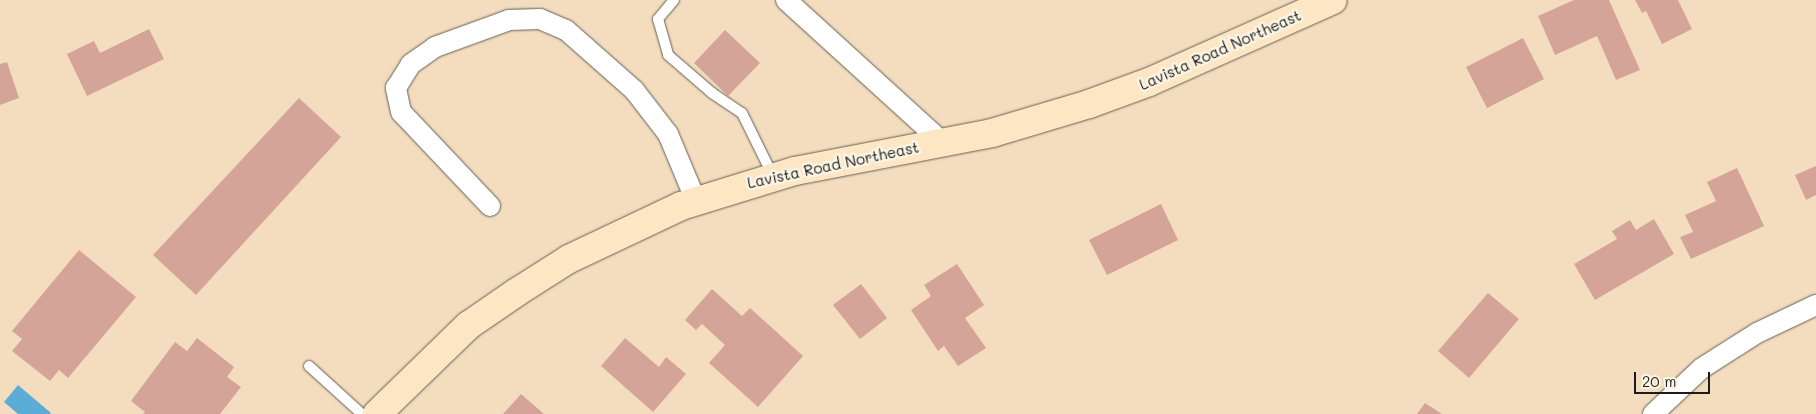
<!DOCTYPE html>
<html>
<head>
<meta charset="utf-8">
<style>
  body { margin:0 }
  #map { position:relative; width:1816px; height:414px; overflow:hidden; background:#f3ddbe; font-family:Mali,sans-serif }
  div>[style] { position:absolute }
  .water>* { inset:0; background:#5cadd6 }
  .building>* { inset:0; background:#d5a499 }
  .roads { filter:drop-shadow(0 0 1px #676055) drop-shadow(0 0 1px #676055) }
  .service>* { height:10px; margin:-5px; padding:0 5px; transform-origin:5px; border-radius:5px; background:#fff }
  .minor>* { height:20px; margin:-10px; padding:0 10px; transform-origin:10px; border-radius:10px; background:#fff }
  .secondary>* { height:28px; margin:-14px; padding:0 14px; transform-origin:14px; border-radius:14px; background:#fce6c4 }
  span { translate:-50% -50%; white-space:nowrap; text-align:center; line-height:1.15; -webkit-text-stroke:5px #fcf5e5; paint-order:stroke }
  .street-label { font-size:15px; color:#1c1c1c }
  .scale { position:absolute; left:1634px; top:372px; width:76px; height:22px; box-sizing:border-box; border:2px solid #1c1c1c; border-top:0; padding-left:6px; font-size:15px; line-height:18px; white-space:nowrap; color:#1c1c1c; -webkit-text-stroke:4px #fcf5e5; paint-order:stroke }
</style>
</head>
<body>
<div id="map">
  <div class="water">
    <i style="clip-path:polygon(18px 385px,51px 413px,50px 414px,18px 414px,4px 402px)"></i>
  </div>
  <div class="building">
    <i style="clip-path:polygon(1574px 0,1609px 0,1640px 70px,1616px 80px,1597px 36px,1555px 55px,1538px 16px)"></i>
    <i style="clip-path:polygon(1635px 0,1678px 0,1692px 29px,1662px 44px,1646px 11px,1642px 13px)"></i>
    <i style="clip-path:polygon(149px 29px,164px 59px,87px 96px,67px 54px,94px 41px,100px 53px)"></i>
    <i style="clip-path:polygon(725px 30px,760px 63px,728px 96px,694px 63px)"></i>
    <i style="clip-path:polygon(1523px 38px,1544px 79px,1487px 108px,1466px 67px)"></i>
    <i style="clip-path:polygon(7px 62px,19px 98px,0 105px,0 64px)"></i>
    <i style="clip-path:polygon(299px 98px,341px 137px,196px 295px,153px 255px)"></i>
    <i style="clip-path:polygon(1816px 166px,1816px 195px,1806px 200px,1795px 175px)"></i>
    <i style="clip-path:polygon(1737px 168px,1764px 226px,1691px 259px,1680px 237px,1693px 232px,1685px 215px,1716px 201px,1707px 182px)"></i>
    <i style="clip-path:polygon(1161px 204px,1178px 240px,1107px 275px,1089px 240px)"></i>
    <i style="clip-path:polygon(1654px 219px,1674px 254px,1595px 300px,1574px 264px,1617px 239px,1612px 231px,1630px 220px,1636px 230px)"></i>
    <i style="clip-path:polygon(79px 250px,136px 297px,68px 378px,59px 370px,50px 381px,12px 351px,22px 339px,12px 331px)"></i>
    <i style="clip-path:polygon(957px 264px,984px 305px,965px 318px,986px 348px,958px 366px,944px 346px,938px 351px,911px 310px,931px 296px,924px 285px)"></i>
    <i style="clip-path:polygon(861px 284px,887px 318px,860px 339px,833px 305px)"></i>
    <i style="clip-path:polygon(712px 289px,742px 316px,750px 308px,803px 356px,758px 407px,709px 363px,725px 345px,702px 324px,696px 330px,685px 320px)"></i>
    <i style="clip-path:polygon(1488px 293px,1519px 319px,1469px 378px,1438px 351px)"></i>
    <i style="clip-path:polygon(197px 338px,234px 367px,227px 377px,241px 387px,220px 414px,143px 414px,145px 412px,131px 401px,175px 342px,187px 351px)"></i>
    <i style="clip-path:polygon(625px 338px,659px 367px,666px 357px,686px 374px,653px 412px,601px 366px)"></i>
    <i style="clip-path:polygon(521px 394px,544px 414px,503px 414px)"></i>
    <i style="clip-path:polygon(1425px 403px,1442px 414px,1417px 414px)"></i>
  </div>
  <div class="roads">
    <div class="service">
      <i style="left:674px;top:0;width:25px;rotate:130deg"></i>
      <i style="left:658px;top:19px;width:37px;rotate:74deg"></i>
      <i style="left:668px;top:55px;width:58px;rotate:40.8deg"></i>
      <i style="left:712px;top:93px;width:36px;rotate:34deg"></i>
      <i style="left:742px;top:113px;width:70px;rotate:63.8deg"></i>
      <i style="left:309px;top:366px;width:72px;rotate:42.2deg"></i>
    </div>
    <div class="minor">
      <i style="left:786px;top:0;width:211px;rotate:42.3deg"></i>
      <i style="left:490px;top:206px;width:129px;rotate:-133.4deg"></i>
      <i style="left:401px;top:112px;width:25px;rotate:-102deg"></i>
      <i style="left:396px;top:88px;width:28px;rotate:-58deg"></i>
      <i style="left:411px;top:64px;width:29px;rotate:-35deg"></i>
      <i style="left:435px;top:47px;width:79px;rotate:-20deg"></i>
      <i style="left:509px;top:20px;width:31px;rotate:-2deg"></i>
      <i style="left:540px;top:19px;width:28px;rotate:23deg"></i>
      <i style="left:566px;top:30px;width:91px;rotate:41.4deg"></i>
      <i style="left:634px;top:90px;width:56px;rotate:52.3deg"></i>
      <i style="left:668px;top:134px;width:73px;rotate:67.3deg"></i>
      <i style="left:1653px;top:414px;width:67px;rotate:-43.2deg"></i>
      <i style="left:1702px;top:368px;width:65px;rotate:-32.5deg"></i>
      <i style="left:1757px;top:333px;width:65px;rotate:-25.4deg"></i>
    </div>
    <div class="secondary">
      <i style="left:377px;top:414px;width:128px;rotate:-44.1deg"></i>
      <i style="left:469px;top:325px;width:58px;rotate:-34.5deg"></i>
      <i style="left:517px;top:292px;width:62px;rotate:-32.4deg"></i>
      <i style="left:569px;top:259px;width:124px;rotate:-25.3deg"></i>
      <i style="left:681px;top:206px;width:119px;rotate:-17.1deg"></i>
      <i style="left:795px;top:171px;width:201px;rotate:-10.9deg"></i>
      <i style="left:992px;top:133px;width:101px;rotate:-16.6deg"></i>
      <i style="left:1089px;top:104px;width:64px;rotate:-20.1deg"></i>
      <i style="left:1149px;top:82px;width:201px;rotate:-24deg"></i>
    </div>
  </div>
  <div class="street-label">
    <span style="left:1220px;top:50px;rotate:-24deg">Lavista Road Northeast</span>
    <span style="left:833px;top:165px;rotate:-12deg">Lavista Road Northeast</span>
  </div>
  <div class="scale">20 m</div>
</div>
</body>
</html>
